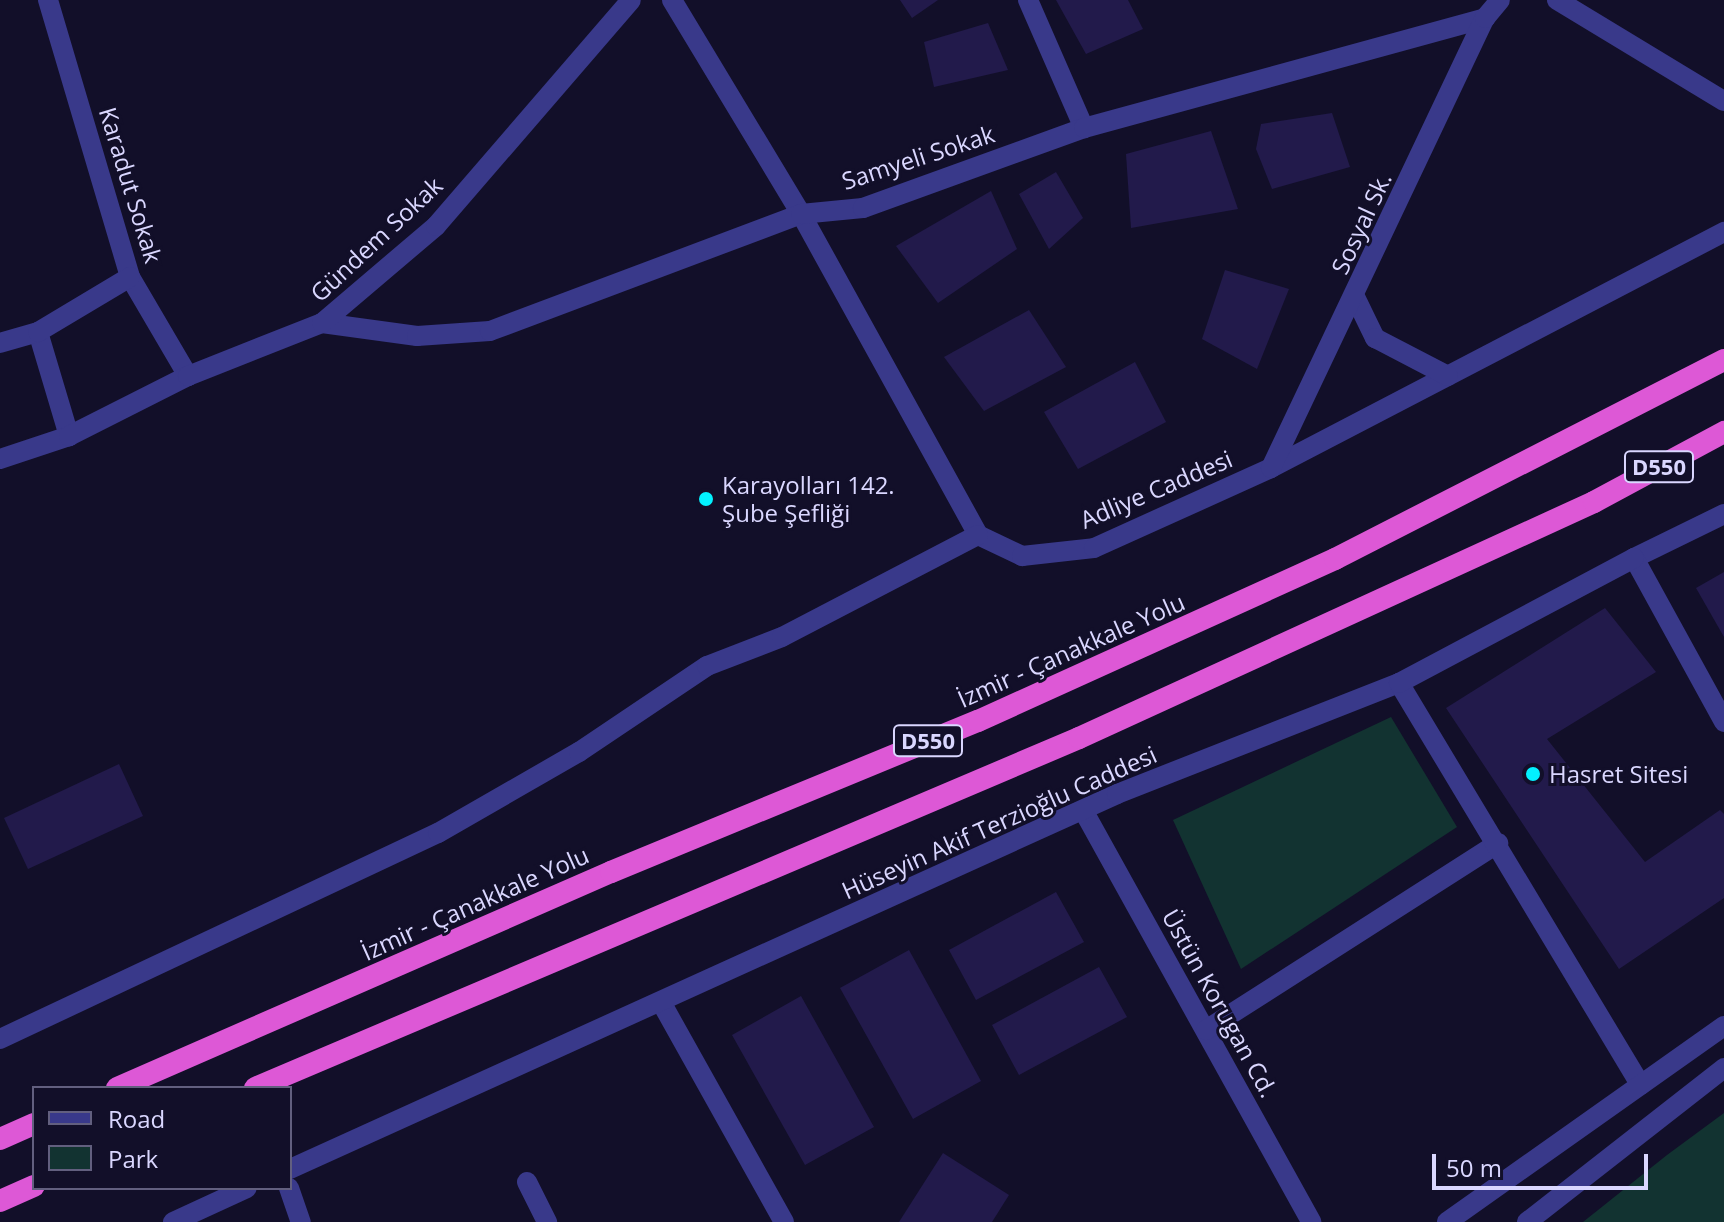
<!DOCTYPE html>
<html>
<head>
<meta charset="utf-8">
<style>
  body { margin:0 }
  #map { position:relative; width:1724px; height:1222px; overflow:hidden; background:#120f29; font-family:"Open Sans",sans-serif }
  div>[style] { position:absolute }
  .green>* { inset:0; background:#123331 }
  .building>* { inset:0; background:#221a4b }
  .minor>* { height:20px; margin:-10px; padding:0 10px; transform-origin:10px; border-radius:10px; background:#39398a }
  .tertiary>* { height:20px; margin:-10px; padding:0 10px; transform-origin:10px; border-radius:10px; background:#39398a }
  .trunk>* { height:22px; margin:-11px; padding:0 11px; transform-origin:11px; border-radius:11px; background:#dd58d6 }
  .dots>* { width:22px; height:22px; translate:-50% -50%; box-sizing:border-box; border:4px solid #120f29; border-radius:50% }
  span { translate:-50% -50%; white-space:nowrap; text-align:center; line-height:1.15; -webkit-text-stroke:6px #120f29; paint-order:stroke }
  .shield-label span { padding:2px 6px; background:#120f29; border:2px solid; border-radius:6px; -webkit-text-stroke-width:0 }
  .shield-label { font-size:22px; color:#dad7ff; font-weight:700 }
  .street-label { font-size:24px; color:#dad7ff }
  .poi-label { font-size:24px; color:#dad7ff }
  .left { translate:0 -50%; text-align:left }
  .legend { position:absolute; left:32px; top:1086px; width:260px; height:104px; box-sizing:border-box; background:#120f29; border:2px solid #625f7f; margin:0; padding:10px 14px; list-style:none; font-size:24px; color:#dad7ff }
  .legend li { display:flex; align-items:center; gap:16px; height:40px }
  .legend b { width:40px; border:2px solid #625f7f }
  .scale { position:absolute; left:1432px; top:1154px; width:216px; height:36px; box-sizing:border-box; border:4px solid #dad7ff; border-top:0; padding-left:10px; font-size:24px; line-height:28px; white-space:nowrap; color:#dad7ff; -webkit-text-stroke:6px #120f29; paint-order:stroke }
</style>
</head>
<body>
<div id="map">
  <div class="green">
    <i style="clip-path:polygon(1391px 717px,1457px 827px,1241px 969px,1173px 820px)"></i>
    <i style="clip-path:polygon(1724px 1113px,1724px 1222px,1583px 1222px,1667px 1155px)"></i>
  </div>
  <div class="building">
    <i style="clip-path:polygon(900px 0,938px 0,912px 18px)"></i>
    <i style="clip-path:polygon(1056px 0,1128px 0,1143px 29px,1086px 54px)"></i>
    <i style="clip-path:polygon(988px 23px,1008px 70px,934px 87px,924px 42px)"></i>
    <i style="clip-path:polygon(1332px 113px,1350px 167px,1272px 189px,1256px 149px,1261px 124px)"></i>
    <i style="clip-path:polygon(1211px 131px,1238px 209px,1131px 228px,1126px 154px)"></i>
    <i style="clip-path:polygon(1056px 172px,1083px 218px,1049px 249px,1019px 194px)"></i>
    <i style="clip-path:polygon(991px 191px,1017px 249px,938px 303px,896px 246px)"></i>
    <i style="clip-path:polygon(1225px 270px,1289px 289px,1257px 369px,1202px 339px)"></i>
    <i style="clip-path:polygon(1029px 310px,1066px 367px,984px 411px,944px 357px)"></i>
    <i style="clip-path:polygon(1135px 362px,1166px 422px,1078px 469px,1044px 412px)"></i>
    <i style="clip-path:polygon(1724px 572px,1724px 637px,1696px 588px)"></i>
    <i style="clip-path:polygon(1605px 608px,1656px 672px,1547px 739px,1645px 862px,1720px 810px,1724px 814px,1724px 898px,1619px 969px,1446px 708px)"></i>
    <i style="clip-path:polygon(119px 764px,143px 816px,28px 869px,4px 818px)"></i>
    <i style="clip-path:polygon(1056px 892px,1084px 942px,976px 1000px,949px 950px)"></i>
    <i style="clip-path:polygon(909px 950px,981px 1081px,913px 1119px,840px 988px)"></i>
    <i style="clip-path:polygon(1099px 967px,1127px 1017px,1019px 1075px,992px 1025px)"></i>
    <i style="clip-path:polygon(801px 996px,874px 1127px,805px 1165px,732px 1035px)"></i>
    <i style="clip-path:polygon(943px 1153px,1009px 1195px,992px 1222px,899px 1222px)"></i>
  </div>
  <div class="minor">
    <i style="left:48px;top:0;width:289px;rotate:73.5deg"></i>
    <i style="left:130px;top:277px;width:115px;rotate:59.6deg"></i>
    <i style="left:672px;top:0;width:250px;rotate:58.9deg"></i>
    <i style="left:801px;top:214px;width:367px;rotate:61.1deg"></i>
    <i style="left:978px;top:535px;width:49px;rotate:25.5deg"></i>
    <i style="left:1022px;top:556px;width:72px;rotate:-6.3deg"></i>
    <i style="left:1094px;top:548px;width:194px;rotate:-24.3deg"></i>
    <i style="left:1271px;top:468px;width:511px;rotate:-27.52deg"></i>
    <i style="left:1028px;top:0;width:140px;rotate:66.4deg"></i>
    <i style="left:1557px;top:0;width:195px;rotate:31.2deg"></i>
    <i style="left:1355px;top:297px;width:46px;rotate:64deg"></i>
    <i style="left:1375px;top:338px;width:82px;rotate:27.5deg"></i>
    <i style="left:322px;top:323px;width:96px;rotate:7.8deg"></i>
    <i style="left:417px;top:336px;width:73px;rotate:-3.9deg"></i>
    <i style="left:490px;top:331px;width:332px;rotate:-20.6deg"></i>
    <i style="left:801px;top:214px;width:62px;rotate:-5.5deg"></i>
    <i style="left:863px;top:208px;width:235px;rotate:-19.9deg"></i>
    <i style="left:1084px;top:128px;width:416px;rotate:-15.3deg"></i>
    <i style="left:38px;top:332px;width:109px;rotate:73.4deg"></i>
    <i style="left:0;top:343px;width:40px;rotate:-16deg"></i>
    <i style="left:38px;top:332px;width:107px;rotate:-30.9deg"></i>
    <i style="left:0;top:459px;width:73px;rotate:-18.4deg"></i>
    <i style="left:69px;top:436px;width:133px;rotate:-26.8deg"></i>
    <i style="left:188px;top:376px;width:144px;rotate:-21.6deg"></i>
    <i style="left:322px;top:323px;width:150px;rotate:-40.4deg"></i>
    <i style="left:436px;top:226px;width:298px;rotate:-49.2deg"></i>
    <i style="left:1271px;top:468px;width:498px;rotate:-64.6deg"></i>
    <i style="left:1485px;top:18px;width:23px;rotate:-50deg"></i>
    <i style="left:1724px;top:514px;width:100px;rotate:153.9deg"></i>
    <i style="left:1634px;top:558px;width:187px;rotate:61.2deg"></i>
    <i style="left:1083px;top:810px;width:471px;rotate:61deg"></i>
    <i style="left:661px;top:1002px;width:252px;rotate:60.8deg"></i>
    <i style="left:1206px;top:1030px;width:347px;rotate:-32.6deg"></i>
    <i style="left:0;top:1039px;width:484px;rotate:-25.2deg"></i>
    <i style="left:438px;top:833px;width:163px;rotate:-29.9deg"></i>
    <i style="left:579px;top:752px;width:154px;rotate:-33.9deg"></i>
    <i style="left:707px;top:666px;width:80px;rotate:-21.1deg"></i>
    <i style="left:782px;top:637px;width:221px;rotate:-27.5deg"></i>
    <i style="left:290px;top:1169px;width:908px;rotate:-24.39deg"></i>
    <i style="left:1117px;top:794px;width:303px;rotate:-21.5deg"></i>
    <i style="left:1399px;top:683px;width:469px;rotate:59deg"></i>
    <i style="left:527px;top:1182px;width:45px;rotate:63.4deg"></i>
    <i style="left:289px;top:1188px;width:36px;rotate:71deg"></i>
    <i style="left:173px;top:1222px;width:81px;rotate:-24.7deg"></i>
  </div>
  <div class="tertiary">
    <i style="left:1399px;top:683px;width:266px;rotate:-28deg"></i>
    <i style="left:1447px;top:1222px;width:339px;rotate:-35.3deg"></i>
    <i style="left:1527px;top:1222px;width:250px;rotate:-38deg"></i>
  </div>
  <div class="trunk">
    <i style="left:117px;top:1088px;width:539px;rotate:-23.62deg"></i>
    <i style="left:611px;top:872px;width:397px;rotate:-22.4deg"></i>
    <i style="left:978px;top:721px;width:392px;rotate:-24.4deg"></i>
    <i style="left:1335px;top:559px;width:437px;rotate:-27.1deg"></i>
    <i style="left:255px;top:1088px;width:895px;rotate:-23.01deg"></i>
    <i style="left:1079px;top:738px;width:566px;rotate:-24.62deg"></i>
    <i style="left:1594px;top:502px;width:148px;rotate:-28.3deg"></i>
    <i style="left:0;top:1139px;width:37px;rotate:-24deg"></i>
    <i style="left:0;top:1201px;width:37px;rotate:-24deg"></i>
  </div>
  <div class="dots">
    <i style="left:706px;top:499px;background:#03f1ff"></i>
    <i style="left:1533px;top:774px;background:#03f1ff"></i>
  </div>
  <div class="shield-label">
    <span style="left:1659px;top:467px">D550</span>
    <span style="left:928px;top:741px">D550</span>
  </div>
  <div class="street-label">
    <span style="left:918px;top:157px;rotate:-18deg">Samyeli Sokak</span>
    <span style="left:131px;top:185px;rotate:73deg">Karadut Sokak</span>
    <span style="left:1361px;top:223px;rotate:-65deg">Sosyal Sk.</span>
    <span style="left:376px;top:239px;rotate:-43deg">Gündem Sokak</span>
    <span style="left:1156px;top:489px;rotate:-23deg">Adliye Caddesi</span>
    <span style="left:1071px;top:650px;rotate:-24deg">İzmir - Çanakkale Yolu</span>
    <span style="left:999px;top:822px;rotate:-24deg">Hüseyin Akif Terzioğlu Caddesi</span>
    <span style="left:475px;top:903px;rotate:-24deg">İzmir - Çanakkale Yolu</span>
    <span style="left:1220px;top:1003px;rotate:61deg">Üstün Korugan Cd.</span>
  </div>
  <div class="poi-label">
    <span class="left" style="left:722px;top:499px">Karayolları 142.<br>Şube Şefliği</span>
    <span class="left" style="left:1549px;top:774px">Hasret Sitesi</span>
  </div>
  <ul class="legend">
  <li><b style="height:10px;background:#39398a"></b>Road</li>
  <li><b style="height:22px;background:#123331"></b>Park</li>
  </ul>
  <div class="scale">50 m</div>
</div>
</body>
</html>
